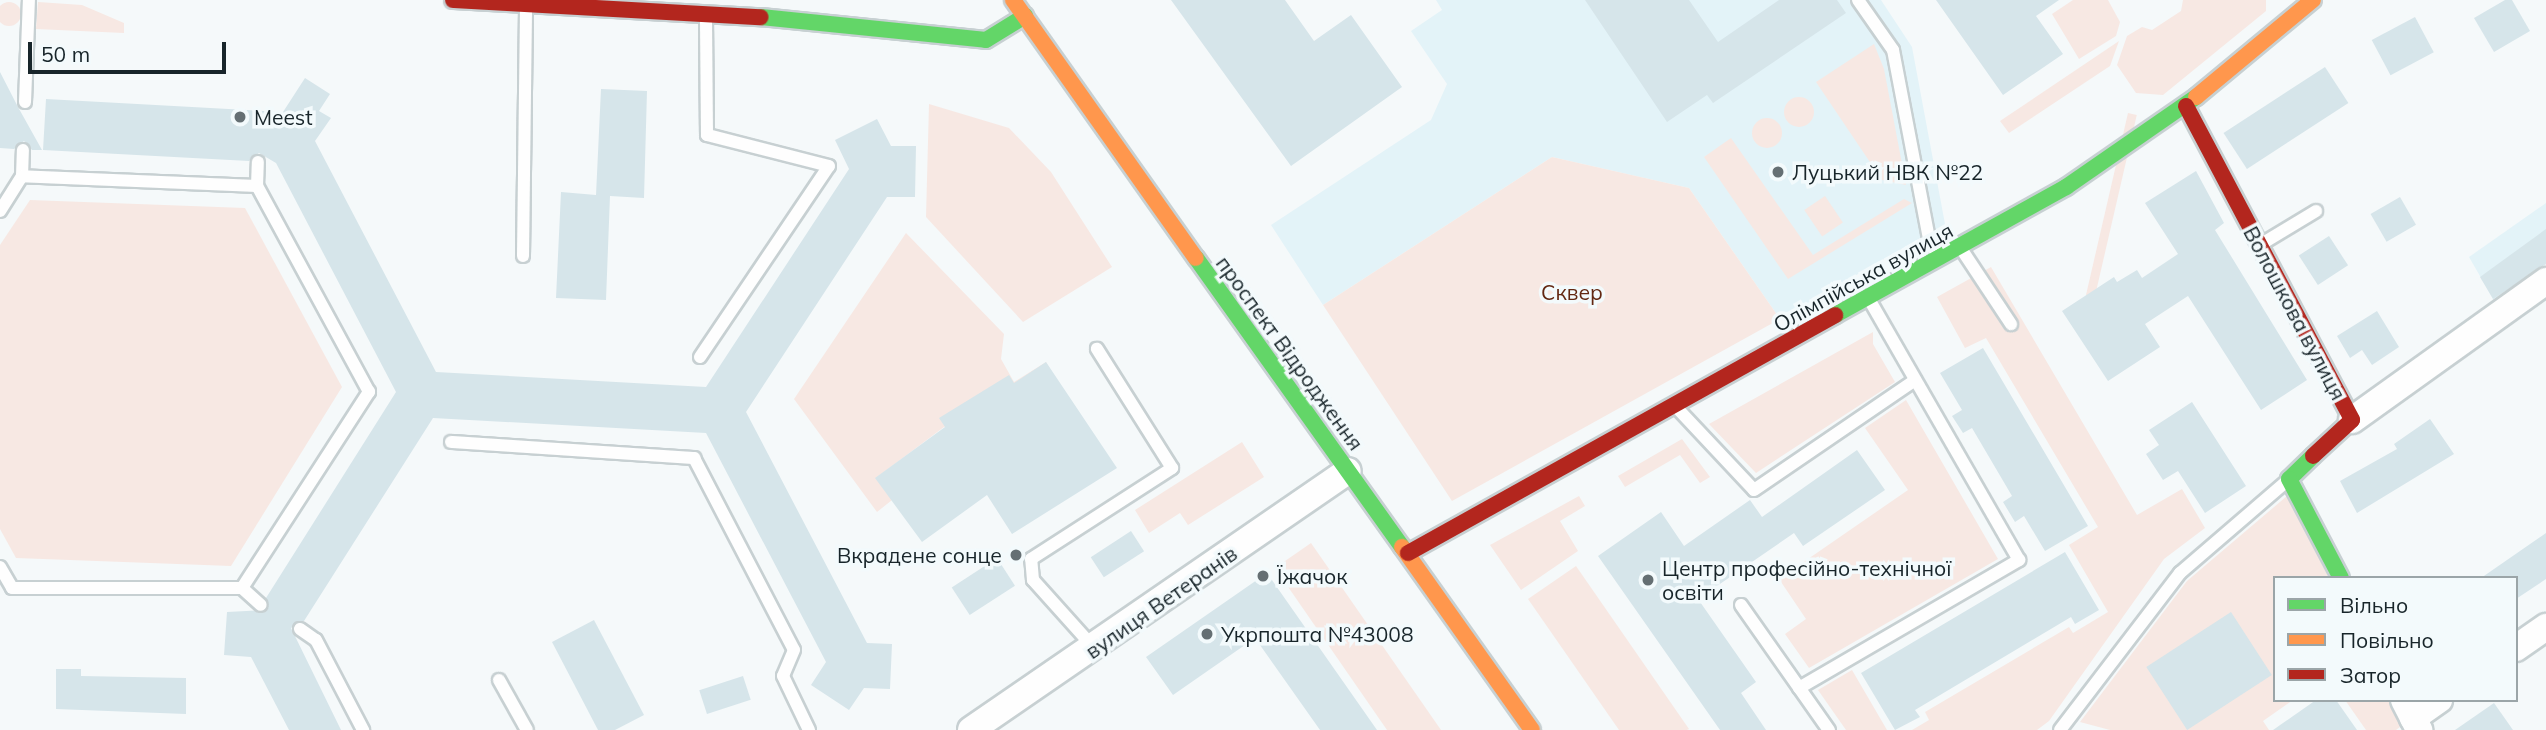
<!DOCTYPE html>
<html>
<head>
<meta charset="utf-8">
<style>
	body { margin:0 }
	#map { position:relative; width:2546px; height:730px; overflow:hidden; background:#f5f9fa; font-family:Mulish,sans-serif }
	div>[style] { position:absolute }
	.built>* { inset:0; background:#e3f3f8 }
	.green>* { inset:0; background:#f7e8e3; transform-origin:0 0 }
	.round { border-radius:50% }
	.building>* { inset:0; background:#d6e5ea; transform-origin:0 0 }
	.roads { filter:drop-shadow(2px 0 #c7d0d2) drop-shadow(-2px 0 #c7d0d2) drop-shadow(0 2px #c7d0d2) drop-shadow(0 -2px #c7d0d2) }
	.lane>* { height:12px; margin:-6px; padding:0 6px; transform-origin:6px; border-radius:6px; background:#fefefe }
	.street>* { height:26px; margin:-13px; padding:0 13px; transform-origin:13px; border-radius:13px; background:#fefefe }
	.fast>* { height:16px; margin:-8px; padding:0 8px; transform-origin:8px; border-radius:8px; background:#63d668 }
	.slow>* { height:16px; margin:-8px; padding:0 8px; transform-origin:8px; border-radius:8px; background:#ff974d }
	.jam>* { height:16px; margin:-8px; padding:0 8px; transform-origin:8px; border-radius:8px; background:#b3261e }
	.dots>* { width:19px; height:19px; translate:-50% -50%; box-sizing:border-box; border:4px solid #f3fafc; border-radius:50% }
	span { translate:-50% -50%; white-space:nowrap; text-align:center; line-height:1.15; -webkit-text-stroke:7px #f3fafc; paint-order:stroke }
	.poi-label { font-size:21px; color:#18252a }
	.left { translate:0 -50%; text-align:left }
	.right { translate:-100% -50%; text-align:right }
	.street-label { font-size:21px; color:#18252a }
	.park-label { font-size:21px; color:#632812 }
	.legend { position:absolute; left:2273px; top:576px; width:245px; height:126px; box-sizing:border-box; background:#f3fafc; border:2px solid #9ba5a8; margin:0; padding:9px 12px; list-style:none; font-size:21px; color:#18252a }
	.legend li { display:flex; align-items:center; gap:14px; height:35px }
	.legend b { width:35px; border:2px solid #9ba5a8 }
	.scale { position:absolute; left:28px; top:42px; width:198px; height:32px; box-sizing:border-box; border:4px solid #18252a; border-top:0; padding-left:9px; font-size:21px; line-height:24px; white-space:nowrap; color:#18252a; -webkit-text-stroke:5px #f3fafc; paint-order:stroke }
</style>
</head>
<body>
<div id="map">
	<div class="built">
		<div style="clip-path:polygon(1436px 0,1881px 0,1912px 47px,1945px 224px,1780px 319px,1689px 188px,1552px 157px,1323px 305px,1271px 225px,1431px 120px,1447px 84px,1411px 31px,1442px 10px)"></div>
		<div style="clip-path:polygon(2546px 203px,2546px 264px,2495px 302px,2469px 257px)"></div>
	</div>
	<div class="green">
		<div style="clip-path:polygon(2073px 0,2108px 0,2120px 22px,2116px 36px,2079px 59px,2052px 14px)"></div>
		<div style="clip-path:polygon(2183px 0,2266px 0,2266px 11px,2163px 95px,2136px 93px,2117px 65px,2127px 36px,2142px 27px,2152px 30px,2181px 11px)"></div>
		<div class="round" style="left:-3px;top:2px;width:24px;height:24px"></div>
		<div style="clip-path:polygon(38px 2px,82px 5px,124px 23px,124px 33px,36px 29px)"></div>
		<div style="clip-path:polygon(2119px 41px,2110px 66px,2009px 133px,2000px 121px)"></div>
		<div style="clip-path:polygon(1874px 44px,1884px 69px,1906px 185px,1882px 180px,1816px 82px)"></div>
		<div class="round" style="left:1784px;top:97px;width:30px;height:30px"></div>
		<div style="clip-path:polygon(929px 104px,1009px 128px,1051px 172px,1112px 267px,1023px 322px,926px 217px)"></div>
		<div style="left:2128px;top:113px;width:9px;height:187px;rotate:13deg"></div>
		<div class="round" style="left:1752px;top:118px;width:30px;height:30px"></div>
		<div style="clip-path:polygon(1731px 138px,1813px 255px,1904px 199px,1912px 203px,1788px 279px,1704px 157px)"></div>
		<div style="clip-path:polygon(1552px 157px,1689px 188px,1780px 319px,1452px 501px,1323px 305px)"></div>
		<div style="left:1825px;top:196px;width:32px;height:25px;rotate:56deg"></div>
		<div style="clip-path:polygon(30px 200px,245px 208px,342px 387px,231px 566px,16px 558px,0 529px,0 245px)"></div>
		<div style="clip-path:polygon(906px 233px,1004px 334px,1001px 359px,1014px 382px,1046px 362px,1061px 387px,944px 427px,876px 478px,892px 500px,877px 512px,794px 399px)"></div>
		<div style="clip-path:polygon(1991px 267px,2137px 515px,2182px 489px,2205px 528px,2164px 559px,2049px 721px,2037px 730px,1912px 730px,1929px 720px,1925px 712px,2069px 627px,2073px 633px,2108px 612px,2069px 545px,2098px 527px,1986px 338px,1965px 348px,1937px 297px)"></div>
		<div style="clip-path:polygon(1873px 332px,1873px 344px,1895px 382px,1756px 473px,1709px 424px)"></div>
		<div style="clip-path:polygon(1906px 400px,1998px 559px,1809px 668px,1785px 634px,1806px 619px,1779px 579px,1908px 490px,1865px 428px)"></div>
		<div style="clip-path:polygon(1682px 439px,1710px 477px,1700px 483px,1680px 455px,1625px 487px,1618px 476px)"></div>
		<div style="clip-path:polygon(1242px 442px,1264px 477px,1188px 525px,1180px 513px,1149px 533px,1135px 510px)"></div>
		<div style="clip-path:polygon(1579px 496px,1585px 506px,1560px 521px,1578px 551px,1521px 590px,1490px 545px)"></div>
		<div style="clip-path:polygon(2287px 496px,2329px 578px,2275px 578px,2275px 700px,2293px 700px,2263px 721px,2269px 730px,2110px 730px,2080px 722px,2187px 581px)"></div>
		<div style="clip-path:polygon(1311px 543px,1441px 730px,1387px 730px,1275px 568px)"></div>
		<div style="clip-path:polygon(1576px 566px,1689px 729px,1687px 730px,1619px 730px,1528px 599px)"></div>
		<div style="clip-path:polygon(1852px 670px,1887px 730px,1846px 730px,1818px 690px)"></div>
		<div style="clip-path:polygon(2345px 700px,2392px 700px,2404px 724px,2396px 730px,2366px 730px)"></div>
	</div>
	<div class="building">
		<div style="clip-path:polygon(1171px 0,1285px 0,1314px 41px,1351px 15px,1402px 87px,1291px 166px)"></div>
		<div style="clip-path:polygon(1585px 0,1689px 0,1718px 42px,1779px 0,1837px 0,1846px 13px,1713px 103px,1707px 95px,1667px 122px)"></div>
		<div style="clip-path:polygon(1936px 0,2059px 0,2036px 16px,2063px 54px,2003px 95px)"></div>
		<div style="clip-path:polygon(2505px 0,2512px 0,2530px 31px,2494px 52px,2474px 18px)"></div>
		<div style="left:2415px;top:17px;width:40px;height:49px;rotate:62deg"></div>
		<div style="left:2325px;top:67px;width:43px;height:121px;rotate:57deg"></div>
		<div style="clip-path:polygon(0 72px,18px 107px,42px 150px,32px 150px,24px 141px,14px 149px,0 148px)"></div>
		<div style="clip-path:polygon(305px 78px,330px 94px,319px 111px,331px 118px,315px 141px,436px 372px,706px 387px,849px 169px,835px 140px,877px 119px,891px 146px,916px 146px,915px 197px,887px 197px,746px 412px,867px 643px,892px 644px,890px 689px,864px 688px,849px 710px,811px 685px,826px 662px,706px 433px,433px 418px,304px 621px,291px 628px,341px 730px,289px 730px,251px 657px,224px 655px,227px 612px,268px 610px,266px 598px,396px 392px,276px 163px,259px 153px,249px 161px,43px 150px,46px 99px,283px 112px)"></div>
		<div style="clip-path:polygon(601px 89px,647px 91px,644px 198px,610px 196px,606px 300px,556px 298px,561px 192px,596px 195px)"></div>
		<div style="clip-path:polygon(2196px 171px,2224px 223px,2215px 230px,2307px 380px,2261px 410px,2188px 296px,2145px 324px,2160px 347px,2108px 381px,2062px 311px,2114px 277px,2117px 282px,2137px 270px,2142px 278px,2178px 254px,2145px 203px)"></div>
		<div style="left:2400px;top:197px;width:32px;height:34px;rotate:60deg"></div>
		<div style="clip-path:polygon(2546px 229px,2546px 264px,2493px 299px,2480px 277px)"></div>
		<div style="left:2329px;top:236px;width:35px;height:36px;rotate:57deg"></div>
		<div style="clip-path:polygon(2377px 311px,2399px 347px,2372px 365px,2362px 350px,2350px 358px,2337px 336px)"></div>
		<div style="clip-path:polygon(1983px 348px,2088px 526px,2045px 551px,2024px 516px,2015px 522px,2003px 502px,2012px 496px,1972px 428px,1963px 433px,1952px 416px,1962px 410px,1940px 373px)"></div>
		<div style="clip-path:polygon(1046px 362px,1117px 468px,1012px 534px,987px 495px,922px 542px,875px 478px,945px 427px,939px 418px,1009px 375px,1014px 383px)"></div>
		<div style="clip-path:polygon(2192px 402px,2246px 486px,2205px 513px,2178px 471px,2163px 480px,2146px 454px,2159px 445px,2149px 430px)"></div>
		<div style="clip-path:polygon(2430px 419px,2454px 454px,2357px 513px,2340px 481px,2397px 449px,2394px 444px)"></div>
		<div style="clip-path:polygon(1857px 450px,1885px 490px,1803px 546px,1794px 533px,1698px 599px,1756px 682px,1741px 693px,1766px 730px,1720px 730px,1598px 556px,1661px 512px,1684px 546px,1750px 500px,1762px 517px)"></div>
		<div style="left:1131px;top:531px;width:24px;height:48px;rotate:57deg"></div>
		<div style="clip-path:polygon(2546px 533px,2546px 579px,2516px 599px,2516px 578px,2481px 578px)"></div>
		<div style="clip-path:polygon(2065px 552px,2099px 610px,2075px 624px,2071px 617px,1915px 710px,1920px 717px,1895px 730px,1861px 673px)"></div>
		<div style="left:997px;top:558px;width:33px;height:54px;rotate:57deg"></div>
		<div style="clip-path:polygon(1267px 573px,1377px 730px,1320px 730px,1255px 638px,1173px 695px,1146px 657px)"></div>
		<div style="left:2231px;top:612px;width:75px;height:101px;rotate:57deg"></div>
		<div style="clip-path:polygon(594px 620px,644px 715px,615px 730px,598px 730px,552px 642px)"></div>
		<div style="clip-path:polygon(56px 669px,81px 669px,81px 676px,186px 678px,186px 714px,56px 709px)"></div>
		<div style="left:743px;top:676px;width:25px;height:46px;rotate:72deg"></div>
		<div style="clip-path:polygon(2316px 700px,2336px 700px,2357px 730px,2273px 730px)"></div>
		<div style="clip-path:polygon(2494px 703px,2513px 730px,2455px 730px)"></div>
	</div>
	<div class="roads">
		<div class="lane">
			<div style="left:1858px;top:0;width:61px;rotate:55deg"></div>
			<div style="left:1893px;top:50px;width:192px;rotate:79.2deg"></div>
			<div style="left:1929px;top:239px;width:18px;rotate:61deg"></div>
			<div style="left:25px;top:102px;width:102px;rotate:-87.8deg"></div>
			<div style="left:257px;top:186px;width:24px;rotate:-88deg"></div>
			<div style="left:0;top:211px;width:41px;rotate:-57.8deg"></div>
			<div style="left:22px;top:176px;width:26px;rotate:-88deg"></div>
			<div style="left:2263px;top:243px;width:62px;rotate:-31.1deg"></div>
			<div style="left:1962px;top:250px;width:89px;rotate:56.5deg"></div>
			<div style="left:523px;top:256px;width:248px;rotate:-89.3deg"></div>
			<div style="left:700px;top:357px;width:230px;rotate:-56deg"></div>
			<div style="left:829px;top:166px;width:126px;rotate:-165.7deg"></div>
			<div style="left:707px;top:135px;width:118px;rotate:-90.5deg"></div>
			<div style="left:1677px;top:408px;width:112px;rotate:46.8deg"></div>
			<div style="left:1754px;top:490px;width:195px;rotate:-34.3deg"></div>
			<div style="left:451px;top:442px;width:244px;rotate:3.8deg"></div>
			<div style="left:694px;top:458px;width:216px;rotate:62.5deg"></div>
			<div style="left:794px;top:650px;width:28px;rotate:113deg"></div>
			<div style="left:783px;top:676px;width:60px;rotate:64.3deg"></div>
			<div style="left:0;top:567px;width:24px;rotate:60deg"></div>
			<div style="left:12px;top:588px;width:230px"></div>
			<div style="left:242px;top:588px;width:234px;rotate:-57.1deg"></div>
			<div style="left:369px;top:392px;width:234px;rotate:-118.5deg"></div>
			<div style="left:257px;top:186px;width:235px;rotate:-177.6deg"></div>
			<div style="left:242px;top:588px;width:25px;rotate:42deg"></div>
			<div style="left:1741px;top:605px;width:153px;rotate:54.9deg"></div>
			<div style="left:300px;top:629px;width:19px;rotate:35deg"></div>
			<div style="left:316px;top:640px;width:102px;rotate:62.4deg"></div>
			<div style="left:1095px;top:649px;width:93px;rotate:-131.9deg"></div>
			<div style="left:1033px;top:580px;width:21px;rotate:-95deg"></div>
			<div style="left:1031px;top:559px;width:168px;rotate:-32.8deg"></div>
			<div style="left:1172px;top:468px;width:141px;rotate:-122.2deg"></div>
			<div style="left:499px;top:680px;width:57px;rotate:60.8deg"></div>
			<div style="left:1799px;top:688px;width:255px;rotate:-30.2deg"></div>
			<div style="left:2019px;top:560px;width:299px;rotate:-119.9deg"></div>
			<div style="left:2060px;top:730px;width:198px;rotate:-52.6deg"></div>
			<div style="left:2180px;top:573px;width:141px;rotate:-40.7deg"></div>
		</div>
		<div class="street">
			<div style="left:2352px;top:420px;width:239px;rotate:-35.6deg"></div>
			<div style="left:2516px;top:648px;width:37px;rotate:-35deg"></div>
			<div style="left:2404px;top:700px;width:34px;rotate:63deg"></div>
			<div style="left:2413px;top:718px;width:32px;rotate:-35deg"></div>
			<div style="left:971px;top:730px;width:457px;rotate:-34.5deg"></div>
		</div>
		<div class="fast">
			<div style="left:761px;top:17px;width:226px;rotate:5.8deg"></div>
			<div style="left:986px;top:40px;width:46px;rotate:-31.6deg"></div>
			<div style="left:1196px;top:258px;width:355px;rotate:54.5deg"></div>
			<div style="left:1835px;top:315px;width:264px;rotate:-29deg"></div>
			<div style="left:2066px;top:187px;width:158px;rotate:-34.7deg"></div>
			<div style="left:2313px;top:456px;width:33px;rotate:136deg"></div>
			<div style="left:2289px;top:479px;width:112px;rotate:62.3deg"></div>
		</div>
		<div class="slow">
			<div style="left:1013px;top:0;width:316px;rotate:54.7deg"></div>
			<div style="left:2196px;top:97px;width:152px;rotate:-39.7deg"></div>
			<div style="left:1402px;top:547px;width:224px;rotate:54.6deg"></div>
		</div>
		<div class="jam">
			<div style="left:453px;top:0;width:308px;rotate:3.2deg"></div>
			<div style="left:2186px;top:106px;width:355px;rotate:62.1deg"></div>
			<div style="left:2352px;top:420px;width:53px;rotate:137.3deg"></div>
			<div style="left:1408px;top:553px;width:489px;rotate:-29.1deg"></div>
		</div>
	</div>
	<div class="dots">
		<div style="left:240px;top:117px;background:#656f73"></div>
		<div style="left:1778px;top:172px;background:#656f73"></div>
		<div style="left:1016px;top:555px;background:#656f73"></div>
		<div style="left:1263px;top:576px;background:#656f73"></div>
		<div style="left:1648px;top:580px;background:#656f73"></div>
		<div style="left:1207px;top:634px;background:#656f73"></div>
	</div>
	<div class="poi-label">
		<span class="left" style="left:254px;top:117px">Meest</span>
		<span class="left" style="left:1792px;top:172px">Луцький НВК №22</span>
		<span class="right" style="left:1002px;top:555px">Вкрадене сонце</span>
		<span class="left" style="left:1662px;top:580px">Центр професійно-технічної<br>освіти</span>
		<span class="left" style="left:1277px;top:576px">Їжачок</span>
		<span class="left" style="left:1221px;top:634px">Укрпошта №43008</span>
	</div>
	<div class="street-label">
		<span style="left:1863px;top:277px;rotate:-29deg">Олімпійська вулиця</span>
		<span style="left:2295px;top:313px;rotate:62deg">Волошкова вулиця</span>
		<span style="left:1290px;top:353px;rotate:54deg">проспект Відродження</span>
		<span style="left:1161px;top:602px;rotate:-35deg">вулиця Ветеранів</span>
	</div>
	<div class="park-label">
		<span style="left:1572px;top:292px">Сквер</span>
	</div>
	<ul class="legend">
	<li><b style="height:9px;background:#63d668"></b>Вільно</li>
	<li><b style="height:9px;background:#ff974d"></b>Повільно</li>
	<li><b style="height:9px;background:#b3261e"></b>Затор</li>
	</ul>
	<div class="scale">50 m</div>
</div>
</body>
</html>
